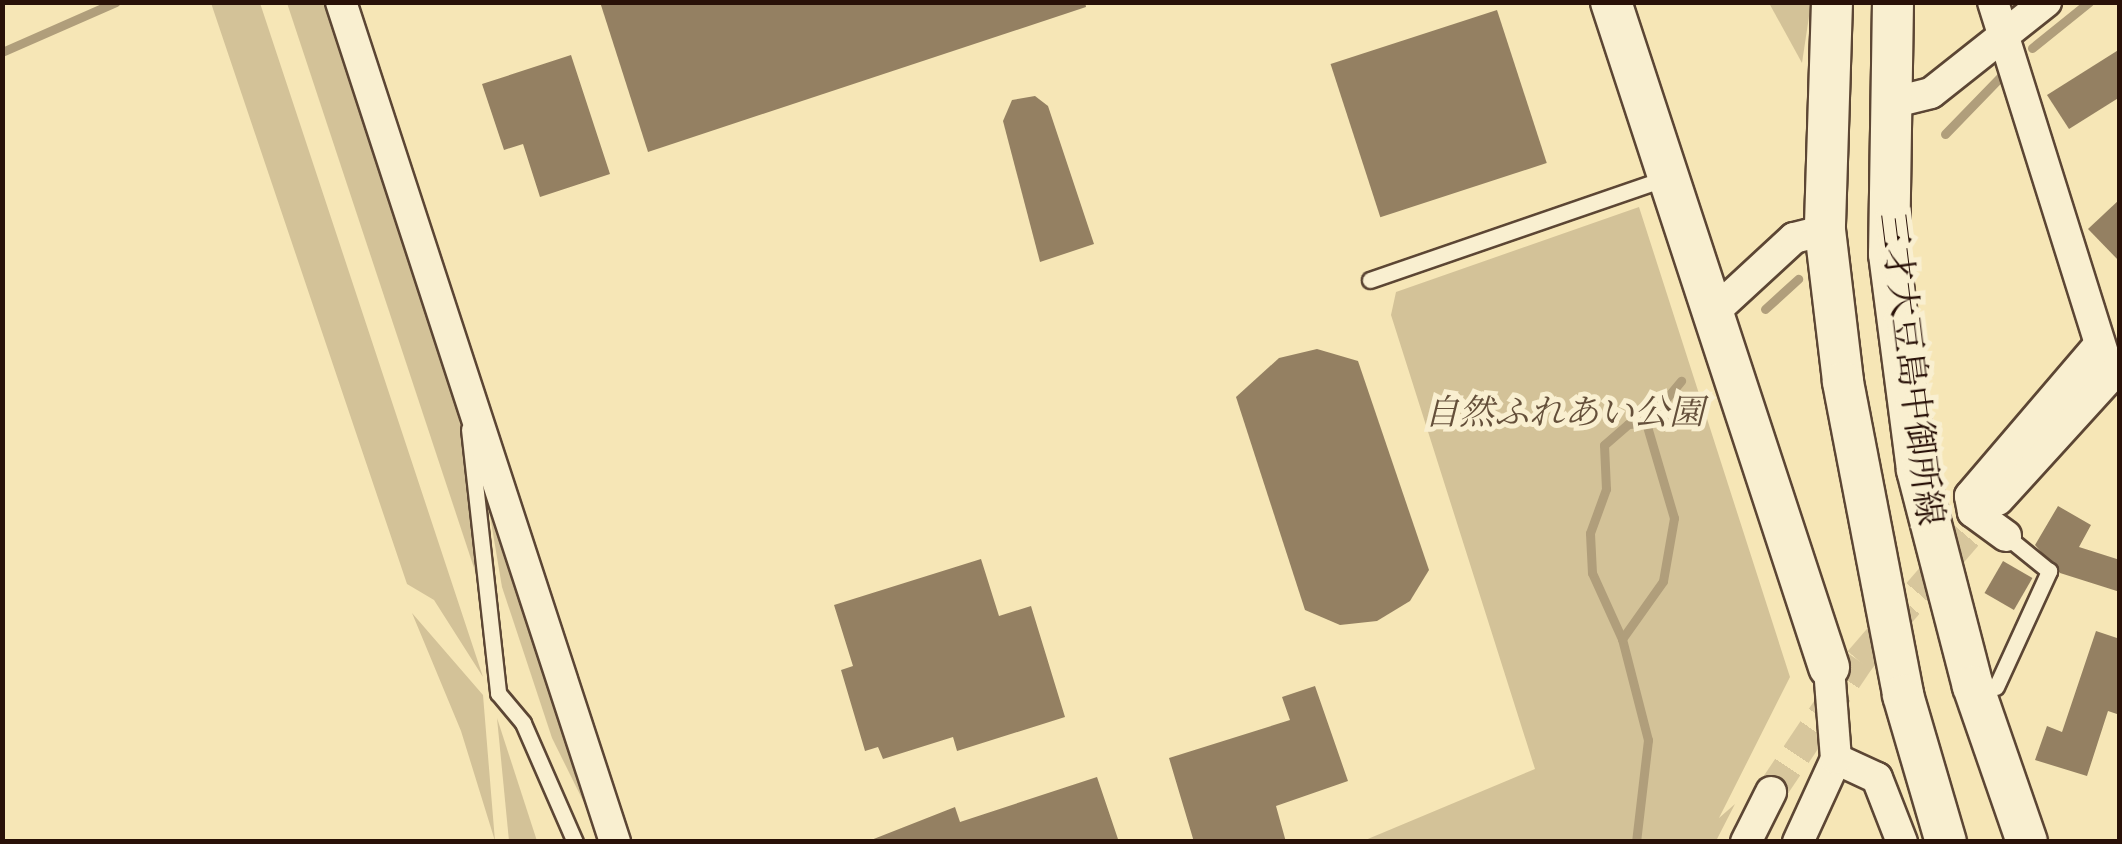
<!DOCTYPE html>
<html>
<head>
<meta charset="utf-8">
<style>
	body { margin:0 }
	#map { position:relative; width:2122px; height:844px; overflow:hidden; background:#f6e6b6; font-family:Cardo,"Noto Serif JP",serif }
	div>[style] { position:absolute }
	.green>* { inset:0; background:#d3c298 }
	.stream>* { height:9px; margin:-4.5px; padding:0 4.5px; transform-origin:4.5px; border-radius:4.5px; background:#b09e7b }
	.building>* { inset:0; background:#948062; transform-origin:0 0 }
	.street-tunnel>* { height:30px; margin-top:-15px; transform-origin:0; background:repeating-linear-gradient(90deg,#d7c69c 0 30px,transparent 0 45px) }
	.roads { filter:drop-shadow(2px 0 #5c4634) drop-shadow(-2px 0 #5c4634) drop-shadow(0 2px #5c4634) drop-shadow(0 -2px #5c4634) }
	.lane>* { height:15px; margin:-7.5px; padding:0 7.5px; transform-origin:7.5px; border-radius:7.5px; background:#f9efd0 }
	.street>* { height:30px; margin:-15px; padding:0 15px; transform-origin:15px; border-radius:15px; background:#f9efd0 }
	.secondary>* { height:40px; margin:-20px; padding:0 20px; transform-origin:20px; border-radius:20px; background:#f9efd0 }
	span { translate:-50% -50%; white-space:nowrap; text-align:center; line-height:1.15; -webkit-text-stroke:10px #f9efd0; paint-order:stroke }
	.street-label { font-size:35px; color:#291108 }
	.park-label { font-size:35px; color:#644f3a; font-style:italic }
	.frame { position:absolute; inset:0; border:5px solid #291108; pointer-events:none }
</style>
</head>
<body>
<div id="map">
	<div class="green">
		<div style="clip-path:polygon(211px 3px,260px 3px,483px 677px,434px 600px,407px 584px)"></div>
		<div style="clip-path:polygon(287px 3px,326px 3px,356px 79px,458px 408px,478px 580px)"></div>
		<div style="clip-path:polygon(1769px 3px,1811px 3px,1802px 63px)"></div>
		<div style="clip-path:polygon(1639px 207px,1790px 677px,1719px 818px,1735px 804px,1716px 841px,1363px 841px,1535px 769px,1391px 315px,1396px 292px)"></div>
		<div style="clip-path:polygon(485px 486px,603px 841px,552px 738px,502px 587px)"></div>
		<div style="clip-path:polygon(412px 613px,483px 695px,495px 841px,461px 731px)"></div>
		<div style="clip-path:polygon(497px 718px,537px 841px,509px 841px)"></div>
	</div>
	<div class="stream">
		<div style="left:2032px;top:48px;width:73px;rotate:-38.9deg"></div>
		<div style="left:2px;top:52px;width:124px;rotate:-23.7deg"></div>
		<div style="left:1945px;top:134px;width:89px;rotate:-45.9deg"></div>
		<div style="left:1765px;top:309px;width:45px;rotate:-42.3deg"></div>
		<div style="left:1622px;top:639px;width:72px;rotate:-114.4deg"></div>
		<div style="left:1592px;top:573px;width:40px;rotate:-92.9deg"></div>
		<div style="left:1590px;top:533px;width:47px;rotate:-70deg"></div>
		<div style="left:1606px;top:489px;width:44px;rotate:-92.6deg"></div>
		<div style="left:1604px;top:445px;width:32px;rotate:-41deg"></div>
		<div style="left:1628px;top:424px;width:18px;rotate:-3deg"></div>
		<div style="left:1636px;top:842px;width:103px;rotate:-83.3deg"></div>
		<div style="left:1648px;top:740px;width:104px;rotate:-104.4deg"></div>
		<div style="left:1622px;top:639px;width:71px;rotate:-54.7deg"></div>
		<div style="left:1663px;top:581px;width:64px;rotate:-80.1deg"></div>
		<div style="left:1674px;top:518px;width:99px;rotate:-106.4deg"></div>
		<div style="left:1646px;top:423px;width:55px;rotate:-50.2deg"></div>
	</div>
	<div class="building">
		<div style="clip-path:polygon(600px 2px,1085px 2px,1086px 7px,648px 152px)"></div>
		<div style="left:1497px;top:10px;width:161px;height:175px;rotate:72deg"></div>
		<div style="clip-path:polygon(2120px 49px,2120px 97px,2069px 129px,2047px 95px)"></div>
		<div style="clip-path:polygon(571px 55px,610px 174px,540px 197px,523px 144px,504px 150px,482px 84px)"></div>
		<div style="clip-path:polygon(1035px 96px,1048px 106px,1094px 244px,1040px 262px,1003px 121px,1012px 100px)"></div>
		<div style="clip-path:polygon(2120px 199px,2120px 262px,2088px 229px)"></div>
		<div style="clip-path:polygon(1317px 349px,1358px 361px,1429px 570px,1410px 601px,1377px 621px,1340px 625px,1305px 610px,1236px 397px,1279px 358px)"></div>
		<div style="clip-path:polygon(2058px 506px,2091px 525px,2079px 547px,2120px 560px,2120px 592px,2060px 573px,2035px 545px)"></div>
		<div style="clip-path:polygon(981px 559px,999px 616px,1031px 606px,1065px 717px,957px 751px,953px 737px,883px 759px,878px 747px,865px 751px,841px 670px,853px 666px,834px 605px)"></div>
		<div style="left:2003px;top:561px;width:34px;height:37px;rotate:30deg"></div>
		<div style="clip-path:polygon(2096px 631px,2120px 639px,2120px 715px,2108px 711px,2087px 776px,2035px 760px,2047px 726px,2062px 732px)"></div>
		<div style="clip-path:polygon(1315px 686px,1348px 781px,1276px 806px,1286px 842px,1194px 842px,1169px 758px,1290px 720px,1282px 697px)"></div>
		<div style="clip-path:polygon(1097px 777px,1119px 842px,866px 842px,955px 807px,960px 822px)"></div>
	</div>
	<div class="street-tunnel">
		<div style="left:1771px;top:792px;width:158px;rotate:-56.1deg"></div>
		<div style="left:1859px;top:661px;width:213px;rotate:-49.2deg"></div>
	</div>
	<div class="roads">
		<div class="lane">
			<div style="left:1370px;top:280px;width:313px;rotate:-19deg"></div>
			<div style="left:469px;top:429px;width:266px;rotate:83.7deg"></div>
			<div style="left:498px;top:693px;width:39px;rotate:50deg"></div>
			<div style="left:523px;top:723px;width:130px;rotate:66.4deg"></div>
			<div style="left:1996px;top:687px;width:128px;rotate:-65.4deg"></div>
			<div style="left:2049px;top:571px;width:55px;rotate:-140.9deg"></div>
		</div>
		<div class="street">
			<div style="left:341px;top:2px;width:884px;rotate:71.93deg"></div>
			<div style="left:1993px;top:2px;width:392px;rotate:72.6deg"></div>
			<div style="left:1887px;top:104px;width:45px;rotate:-14deg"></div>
			<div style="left:1931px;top:93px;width:147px;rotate:-38.4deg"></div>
			<div style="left:1716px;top:310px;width:106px;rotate:-42.7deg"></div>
			<div style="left:1794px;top:238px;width:32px;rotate:-14deg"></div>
			<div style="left:1998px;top:500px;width:181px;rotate:-47.7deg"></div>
			<div style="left:2006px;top:536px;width:41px;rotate:-144deg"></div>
			<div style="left:1973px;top:512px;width:16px;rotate:-101deg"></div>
			<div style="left:1970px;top:496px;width:197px;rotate:-49.5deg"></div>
			<div style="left:1836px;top:759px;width:45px;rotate:24.9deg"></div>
			<div style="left:1877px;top:778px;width:69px;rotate:68.7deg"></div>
			<div style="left:1746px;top:842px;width:56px;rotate:-63.4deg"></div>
			<div style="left:1798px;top:842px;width:91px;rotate:-65.4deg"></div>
			<div style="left:1836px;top:759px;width:92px;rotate:-94.4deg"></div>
		</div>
		<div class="secondary">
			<div style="left:1611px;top:2px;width:700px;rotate:71.85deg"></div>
			<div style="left:1832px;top:2px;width:228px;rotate:91.8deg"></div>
			<div style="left:1825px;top:230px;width:153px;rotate:83.2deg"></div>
			<div style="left:1843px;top:382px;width:319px;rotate:79.1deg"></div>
			<div style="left:1903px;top:695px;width:153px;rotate:73.7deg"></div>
			<div style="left:1893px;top:2px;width:252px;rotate:90.9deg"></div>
			<div style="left:1889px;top:254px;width:218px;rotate:82.6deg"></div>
			<div style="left:1917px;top:470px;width:223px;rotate:75.5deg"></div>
			<div style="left:1973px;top:686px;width:165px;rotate:70.9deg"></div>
		</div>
	</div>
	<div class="street-label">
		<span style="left:1911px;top:369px;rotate:83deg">三才大豆島中御所線</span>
	</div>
	<div class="park-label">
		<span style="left:1564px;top:413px">自然ふれあい公園</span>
	</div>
	<div class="frame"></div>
</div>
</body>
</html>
